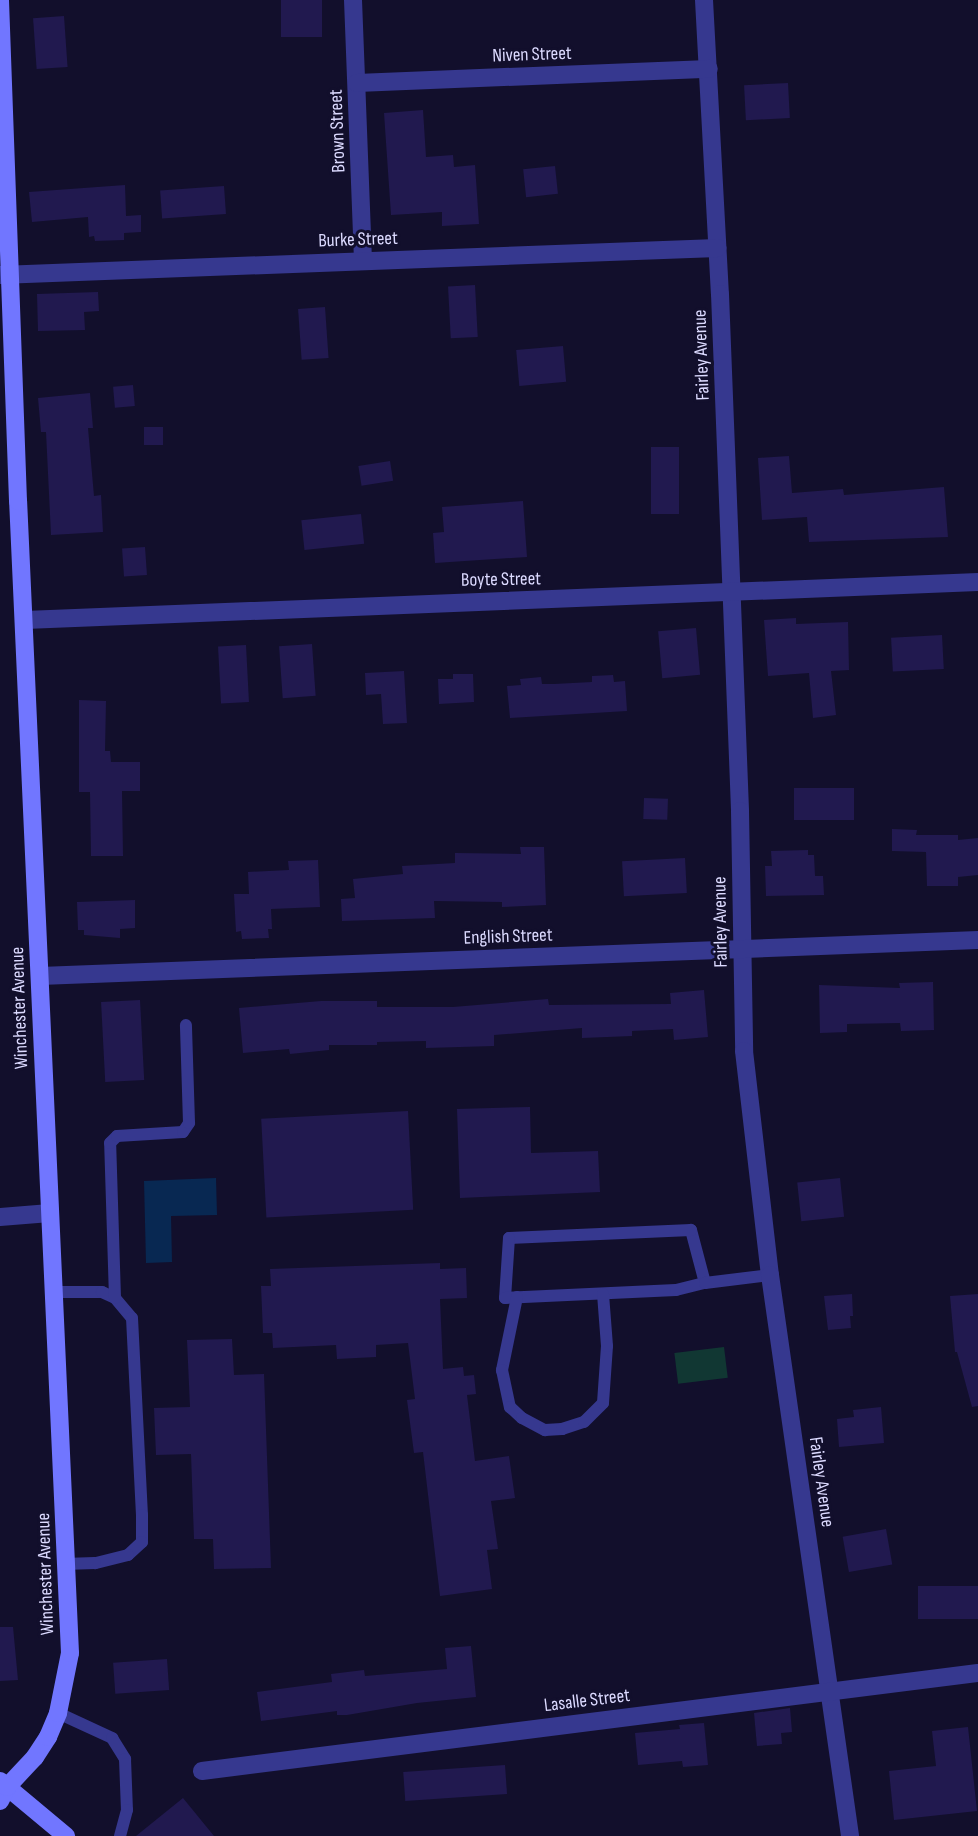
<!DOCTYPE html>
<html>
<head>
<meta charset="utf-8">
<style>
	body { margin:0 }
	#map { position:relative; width:978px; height:1836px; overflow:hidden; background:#120f2c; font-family:"Sofia Sans Condensed",sans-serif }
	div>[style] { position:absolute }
	.green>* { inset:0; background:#113733; transform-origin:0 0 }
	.water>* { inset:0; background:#082852 }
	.building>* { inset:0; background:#21194f; transform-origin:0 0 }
	.lane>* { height:12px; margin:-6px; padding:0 6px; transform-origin:6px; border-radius:6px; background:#36388f }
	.street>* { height:18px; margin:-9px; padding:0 9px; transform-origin:9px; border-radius:9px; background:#36388f }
	.secondary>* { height:18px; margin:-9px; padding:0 9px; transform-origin:9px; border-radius:9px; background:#7176ff }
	span { translate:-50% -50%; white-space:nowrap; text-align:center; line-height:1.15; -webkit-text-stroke:6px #120f2c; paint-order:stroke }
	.street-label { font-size:19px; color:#dcdaff }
</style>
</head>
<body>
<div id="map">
	<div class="green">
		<div style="left:724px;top:1347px;width:31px;height:50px;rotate:83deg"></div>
	</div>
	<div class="water">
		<div style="clip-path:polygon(216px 1178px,217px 1215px,171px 1216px,172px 1262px,146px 1263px,144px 1181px)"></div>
	</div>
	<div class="building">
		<div style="left:281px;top:0;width:41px;height:37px"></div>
		<div style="left:64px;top:16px;width:51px;height:31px;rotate:86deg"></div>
		<div style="left:788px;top:83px;width:35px;height:44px;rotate:87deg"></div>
		<div style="clip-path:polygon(423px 110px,426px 157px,453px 155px,454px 167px,475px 165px,479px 224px,442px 226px,442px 212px,391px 215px,384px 113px)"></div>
		<div style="left:555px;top:166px;width:28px;height:32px;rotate:84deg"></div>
		<div style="clip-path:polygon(125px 185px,126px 216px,141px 215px,141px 232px,124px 233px,124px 240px,95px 241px,94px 236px,89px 237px,88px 217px,32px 222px,29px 192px)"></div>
		<div style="left:224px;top:186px;width:28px;height:64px;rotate:86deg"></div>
		<div style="left:475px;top:285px;width:52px;height:27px;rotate:87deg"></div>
		<div style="clip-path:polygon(98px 292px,99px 311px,84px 312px,85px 330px,38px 331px,37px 294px)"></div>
		<div style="left:325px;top:307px;width:51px;height:27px;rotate:86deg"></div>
		<div style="left:563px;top:346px;width:36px;height:47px;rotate:85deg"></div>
		<div style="left:133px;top:385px;width:21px;height:20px;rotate:85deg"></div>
		<div style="clip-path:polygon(90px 393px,93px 428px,88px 428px,94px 496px,101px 495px,103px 532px,51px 535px,46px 432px,41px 432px,38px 398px)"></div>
		<div style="left:163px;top:427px;width:18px;height:19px;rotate:90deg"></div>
		<div style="left:651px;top:447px;width:28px;height:67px"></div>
		<div style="clip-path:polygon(789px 456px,792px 493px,843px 489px,844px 495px,944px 487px,948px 537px,809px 542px,807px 517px,762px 520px,758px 458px)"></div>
		<div style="left:390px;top:461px;width:20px;height:32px;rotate:81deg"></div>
		<div style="clip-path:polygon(523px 501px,527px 557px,435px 563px,433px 533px,444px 532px,442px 507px)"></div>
		<div style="left:361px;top:514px;width:30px;height:60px;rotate:84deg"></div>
		<div style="left:145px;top:547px;width:28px;height:23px;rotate:86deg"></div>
		<div style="clip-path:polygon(796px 618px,796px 624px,848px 622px,849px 670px,831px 671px,836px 715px,813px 718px,809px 673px,768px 676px,764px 620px)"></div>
		<div style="left:696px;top:628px;width:47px;height:38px;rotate:85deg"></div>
		<div style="left:942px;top:635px;width:34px;height:51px;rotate:87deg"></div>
		<div style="left:312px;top:644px;width:52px;height:33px;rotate:86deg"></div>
		<div style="left:246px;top:645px;width:57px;height:28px;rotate:87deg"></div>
		<div style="clip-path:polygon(404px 671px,407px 723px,383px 724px,381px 694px,366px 695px,365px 673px)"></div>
		<div style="clip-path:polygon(453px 674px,473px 674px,474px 702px,439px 704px,438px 679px,453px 679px)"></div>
		<div style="clip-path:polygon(613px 675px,614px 682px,625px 681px,627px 711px,510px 718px,507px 686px,521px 685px,520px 679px,541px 677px,542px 684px,554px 684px,592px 682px,592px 676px)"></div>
		<div style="clip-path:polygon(79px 700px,106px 701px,105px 751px,110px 751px,111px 762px,140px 762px,140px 791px,122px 791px,123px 856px,91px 856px,90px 792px,79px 792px)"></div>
		<div style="left:854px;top:788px;width:32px;height:60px;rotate:90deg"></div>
		<div style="left:644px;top:798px;width:24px;height:21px;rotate:2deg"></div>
		<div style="clip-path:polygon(892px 829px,917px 830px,916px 835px,958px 835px,958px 840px,978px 838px,978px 875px,958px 877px,958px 886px,927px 886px,926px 852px,892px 851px)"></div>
		<div style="clip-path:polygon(520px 847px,544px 847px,546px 905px,502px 907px,502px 902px,434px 901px,435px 918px,342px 921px,341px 899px,355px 898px,353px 879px,403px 874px,402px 866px,455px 863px,455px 853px,521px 854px)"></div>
		<div style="clip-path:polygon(808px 850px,808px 855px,814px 855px,815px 876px,823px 876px,824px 895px,766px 896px,765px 866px,772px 866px,771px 851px)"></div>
		<div style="left:685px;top:858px;width:35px;height:63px;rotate:87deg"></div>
		<div style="clip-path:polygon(318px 860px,320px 907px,271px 909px,272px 929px,268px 929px,269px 938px,242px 939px,241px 931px,236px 932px,234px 894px,249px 894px,248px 872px,289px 870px,288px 861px)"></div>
		<div style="clip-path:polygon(135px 900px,135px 928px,120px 929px,120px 938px,84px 935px,84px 930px,78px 930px,77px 902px)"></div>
		<div style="clip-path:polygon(933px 982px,934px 1030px,901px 1031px,900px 1023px,847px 1024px,847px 1032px,820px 1033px,819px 985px,900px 988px,899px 983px)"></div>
		<div style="clip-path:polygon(704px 990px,708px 1037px,674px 1040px,673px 1029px,632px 1031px,632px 1036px,582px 1038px,582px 1028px,494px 1035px,494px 1046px,426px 1048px,426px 1041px,377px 1042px,377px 1045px,329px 1045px,329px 1050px,290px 1054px,289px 1049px,243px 1053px,239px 1008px,321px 1001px,377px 1001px,377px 1007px,453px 1007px,548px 999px,549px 1005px,671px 1004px,670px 993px)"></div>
		<div style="left:140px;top:1000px;width:80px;height:39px;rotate:87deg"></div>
		<div style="clip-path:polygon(530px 1107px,531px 1153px,598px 1151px,600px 1192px,460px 1198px,457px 1109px)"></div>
		<div style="left:408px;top:1111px;width:99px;height:147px;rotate:87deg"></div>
		<div style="left:840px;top:1178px;width:39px;height:43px;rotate:84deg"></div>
		<div style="clip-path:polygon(440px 1263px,440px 1269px,466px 1268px,467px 1298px,440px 1299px,443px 1369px,463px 1367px,464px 1376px,474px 1375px,476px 1394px,467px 1395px,475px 1461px,509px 1456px,515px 1498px,491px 1501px,498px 1549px,487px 1550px,492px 1589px,440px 1596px,423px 1452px,414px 1453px,407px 1400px,415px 1399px,408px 1343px,376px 1345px,376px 1357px,337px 1359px,336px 1345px,273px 1348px,272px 1333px,263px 1333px,261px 1286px,271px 1286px,270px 1269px)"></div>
		<div style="clip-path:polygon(852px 1294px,853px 1316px,850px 1316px,851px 1328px,828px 1330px,824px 1296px)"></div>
		<div style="clip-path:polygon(978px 1294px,978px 1406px,972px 1407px,957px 1352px,955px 1352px,950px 1296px)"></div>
		<div style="clip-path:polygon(232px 1339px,234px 1375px,264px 1374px,271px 1568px,214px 1569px,213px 1539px,194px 1539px,191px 1454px,156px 1455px,154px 1408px,190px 1407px,187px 1340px)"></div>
		<div style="clip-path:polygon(881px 1407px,884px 1443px,839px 1447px,837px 1419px,854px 1417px,853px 1410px)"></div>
		<div style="left:886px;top:1529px;width:36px;height:44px;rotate:80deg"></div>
		<div style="left:978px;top:1586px;width:33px;height:60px;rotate:90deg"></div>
		<div style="clip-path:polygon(0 1627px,13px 1627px,18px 1680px,0 1681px)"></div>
		<div style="clip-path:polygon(471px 1646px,476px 1697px,417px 1703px,347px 1715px,337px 1715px,337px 1711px,261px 1721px,257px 1692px,332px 1682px,331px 1674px,364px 1670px,365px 1676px,447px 1669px,445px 1648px)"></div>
		<div style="left:167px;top:1659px;width:31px;height:54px;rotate:86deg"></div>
		<div style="clip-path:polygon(790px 1708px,792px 1732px,781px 1733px,782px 1744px,757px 1746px,754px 1713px)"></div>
		<div style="clip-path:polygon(704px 1723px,708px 1765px,683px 1767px,682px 1761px,638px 1765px,635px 1733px,680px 1729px,679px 1725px)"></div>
		<div style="clip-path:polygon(968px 1727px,977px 1811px,894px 1820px,889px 1771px,936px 1766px,932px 1731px)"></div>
		<div style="left:505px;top:1765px;width:29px;height:102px;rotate:86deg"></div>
		<div style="clip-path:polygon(183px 1798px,214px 1836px,136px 1836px)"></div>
	</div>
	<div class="lane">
		<div style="left:705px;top:1283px;width:55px;rotate:-104.8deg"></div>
		<div style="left:691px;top:1230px;width:182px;rotate:177.5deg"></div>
		<div style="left:509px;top:1238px;width:60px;rotate:93.8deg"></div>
		<div style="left:505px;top:1298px;width:171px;rotate:-2.7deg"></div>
		<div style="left:676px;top:1290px;width:30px;rotate:-14deg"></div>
		<div style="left:705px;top:1283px;width:65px;rotate:-7deg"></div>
		<div style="left:54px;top:1292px;width:48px"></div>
		<div style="left:102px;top:1292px;width:14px;rotate:25deg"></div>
		<div style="left:115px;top:1298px;width:26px;rotate:50deg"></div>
		<div style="left:132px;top:1318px;width:197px;rotate:87.1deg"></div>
		<div style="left:142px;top:1515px;width:27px;rotate:90deg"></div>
		<div style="left:142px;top:1542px;width:19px;rotate:137deg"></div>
		<div style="left:128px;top:1555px;width:34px;rotate:166deg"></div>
		<div style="left:95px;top:1563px;width:31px;rotate:178deg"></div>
		<div style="left:517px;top:1297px;width:75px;rotate:101.6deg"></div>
		<div style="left:502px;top:1370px;width:38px;rotate:78deg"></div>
		<div style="left:510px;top:1407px;width:16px;rotate:43deg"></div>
		<div style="left:522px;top:1418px;width:26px;rotate:28deg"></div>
		<div style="left:545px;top:1430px;width:17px;rotate:-3deg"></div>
		<div style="left:562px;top:1429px;width:23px;rotate:-18deg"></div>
		<div style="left:584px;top:1422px;width:27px;rotate:-45deg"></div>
		<div style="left:603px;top:1403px;width:57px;rotate:-86deg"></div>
		<div style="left:607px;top:1346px;width:52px;rotate:-94.4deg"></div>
		<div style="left:115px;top:1298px;width:155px;rotate:-91.8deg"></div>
		<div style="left:110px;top:1143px;width:10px;rotate:-45deg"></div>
		<div style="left:117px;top:1136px;width:66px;rotate:-3.5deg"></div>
		<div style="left:183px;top:1132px;width:11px;rotate:-56deg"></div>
		<div style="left:189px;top:1123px;width:98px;rotate:-91.8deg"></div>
		<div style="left:58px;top:1713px;width:60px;rotate:24.8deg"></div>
		<div style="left:112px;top:1738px;width:25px;rotate:58deg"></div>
		<div style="left:125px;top:1759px;width:51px;rotate:87.8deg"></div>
		<div style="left:127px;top:1810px;width:27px;rotate:105deg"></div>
	</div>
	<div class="street">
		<div style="left:353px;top:0;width:261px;rotate:87.8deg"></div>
		<div style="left:704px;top:0;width:294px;rotate:86.9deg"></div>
		<div style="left:720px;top:294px;width:517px;rotate:87.78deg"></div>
		<div style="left:740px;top:811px;width:240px;rotate:89deg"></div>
		<div style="left:744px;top:1051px;width:226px;rotate:83.4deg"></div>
		<div style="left:770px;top:1275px;width:567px;rotate:81.88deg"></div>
		<div style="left:357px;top:83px;width:352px;rotate:-2.3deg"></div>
		<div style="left:0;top:275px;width:718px;rotate:-2.16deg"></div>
		<div style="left:25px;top:620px;width:954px;rotate:-2.28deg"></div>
		<div style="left:40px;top:976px;width:939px;rotate:-2.2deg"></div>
		<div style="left:0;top:1217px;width:50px;rotate:-4.6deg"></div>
		<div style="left:202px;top:1771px;width:782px;rotate:-7.2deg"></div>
	</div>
	<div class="secondary">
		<div style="left:0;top:1781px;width:86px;rotate:39.8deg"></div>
		<div style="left:0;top:1801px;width:16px;rotate:-63deg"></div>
		<div style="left:7px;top:1787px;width:41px;rotate:-47deg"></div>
		<div style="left:35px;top:1757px;width:24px;rotate:-57deg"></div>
		<div style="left:48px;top:1737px;width:26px;rotate:-67deg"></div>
		<div style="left:58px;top:1713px;width:61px;rotate:-78.7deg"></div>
		<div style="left:70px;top:1653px;width:1153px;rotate:-92.58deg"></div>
		<div style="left:18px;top:501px;width:501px;rotate:-92.06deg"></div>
	</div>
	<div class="street-label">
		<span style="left:532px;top:55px;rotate:-2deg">Niven Street</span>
		<span style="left:338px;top:131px;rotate:-92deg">Brown Street</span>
		<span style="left:358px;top:240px;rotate:-2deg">Burke Street</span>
		<span style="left:702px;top:355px;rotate:-92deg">Fairley Avenue</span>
		<span style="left:501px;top:580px;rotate:-1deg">Boyte Street</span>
		<span style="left:721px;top:922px;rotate:-91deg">Fairley Avenue</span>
		<span style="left:508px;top:937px;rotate:-2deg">English Street</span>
		<span style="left:20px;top:1008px;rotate:-92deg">Winchester Avenue</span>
		<span style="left:821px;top:1482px;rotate:82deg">Fairley Avenue</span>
		<span style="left:46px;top:1574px;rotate:-92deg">Winchester Avenue</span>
		<span style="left:587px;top:1701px;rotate:-7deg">Lasalle Street</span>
	</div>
</div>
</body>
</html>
